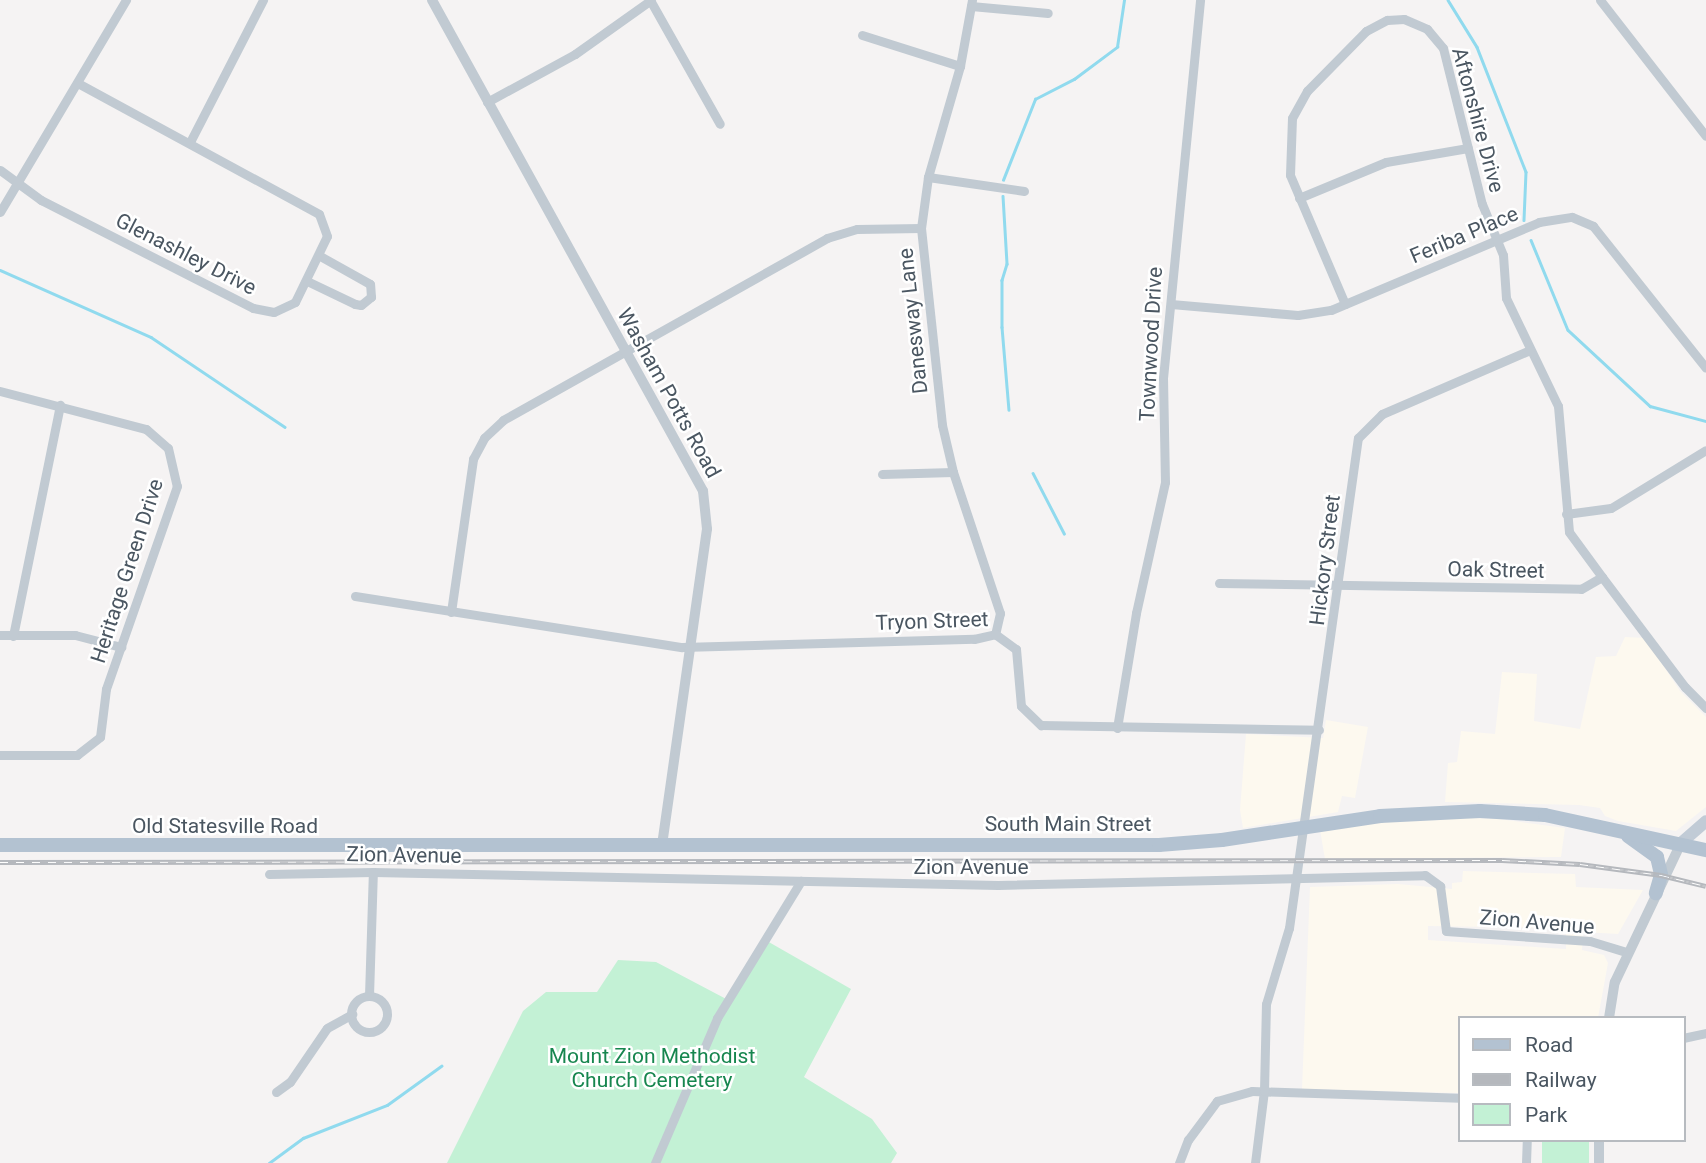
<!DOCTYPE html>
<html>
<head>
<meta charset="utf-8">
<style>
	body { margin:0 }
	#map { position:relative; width:1706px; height:1163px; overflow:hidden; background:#f5f3f3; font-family:Roboto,sans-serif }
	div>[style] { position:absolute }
	.commercial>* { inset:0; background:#fdf9ef }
	.green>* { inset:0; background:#c3f1d5; transform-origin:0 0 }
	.stream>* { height:2.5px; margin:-1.25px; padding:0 1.25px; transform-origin:1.25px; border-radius:1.25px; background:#90daee }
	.minor>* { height:9px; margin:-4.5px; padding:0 4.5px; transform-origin:4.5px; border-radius:4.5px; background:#c1cad2 }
	.minor>.ring { margin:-4.5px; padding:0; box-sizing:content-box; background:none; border:9px solid #c1cad2; border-radius:50% }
	.tertiary>* { height:10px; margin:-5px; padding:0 5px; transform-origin:5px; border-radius:5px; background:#c1cad2 }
	.secondary>* { height:12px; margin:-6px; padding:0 6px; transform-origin:6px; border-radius:6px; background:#c1cbd6 }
	.primary>* { height:14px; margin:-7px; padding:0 7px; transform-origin:7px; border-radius:7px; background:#b3c2d1 }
	.rail>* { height:5px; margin-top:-2.5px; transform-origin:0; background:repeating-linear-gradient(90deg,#fff 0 8px,#b5b8bd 0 16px); box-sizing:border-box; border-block:2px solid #b5b8bd }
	span { translate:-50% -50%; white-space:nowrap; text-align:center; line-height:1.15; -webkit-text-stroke:5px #fff; paint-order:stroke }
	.street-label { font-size:21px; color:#4a5661 }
	.park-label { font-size:21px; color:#17864f }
	.legend { position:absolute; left:1458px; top:1016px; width:228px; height:126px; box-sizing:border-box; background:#fff; border:2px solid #b7bbc0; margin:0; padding:9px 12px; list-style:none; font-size:21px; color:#4a5661 }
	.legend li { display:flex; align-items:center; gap:14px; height:35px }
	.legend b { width:35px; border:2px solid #b7bbc0 }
</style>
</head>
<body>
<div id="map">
	<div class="commercial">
		<div style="clip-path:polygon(1625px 637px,1645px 638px,1680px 691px,1706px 717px,1706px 807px,1676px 831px,1618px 821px,1605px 816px,1600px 808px,1579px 805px,1445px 802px,1448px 763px,1457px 762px,1461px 731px,1495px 734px,1502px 672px,1537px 674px,1534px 721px,1580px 729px,1596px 657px,1616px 656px)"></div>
		<div style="clip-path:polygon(1326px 720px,1368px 727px,1355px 798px,1342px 796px,1338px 812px,1243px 828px,1240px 810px,1246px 734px,1323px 738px)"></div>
		<div style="clip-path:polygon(1423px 817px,1499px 819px,1565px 828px,1561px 857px,1325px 859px,1320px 830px)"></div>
		<div style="clip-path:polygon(evenodd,1463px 871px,1575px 874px,1576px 887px,1643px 890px,1618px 934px,1583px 932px,1582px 950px,1604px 955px,1608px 963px,1598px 1018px,1459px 1018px,1459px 1093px,1302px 1089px,1310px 887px,1398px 884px,1452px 889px,1452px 883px,1462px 882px,1463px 871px,1428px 926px,1566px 928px,1566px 949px,1428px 940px,1428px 926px)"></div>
	</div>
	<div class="green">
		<div style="clip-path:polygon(767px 941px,851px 989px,804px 1077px,872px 1119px,897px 1153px,891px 1163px,447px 1163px,523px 1011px,546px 992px,597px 992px,618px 960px,656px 962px,730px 1001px)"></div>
		<div style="left:1542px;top:1140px;width:47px;height:23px"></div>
	</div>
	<div class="stream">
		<div style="left:1448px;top:0;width:55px;rotate:58.3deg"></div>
		<div style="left:1477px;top:47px;width:134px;rotate:68.6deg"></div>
		<div style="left:1526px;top:172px;width:48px;rotate:92.4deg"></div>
		<div style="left:1003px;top:180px;width:87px;rotate:-68.4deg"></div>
		<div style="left:1035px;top:99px;width:44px;rotate:-27.1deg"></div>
		<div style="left:1074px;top:79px;width:54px;rotate:-36.7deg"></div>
		<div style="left:1117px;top:47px;width:48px;rotate:-81.5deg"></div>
		<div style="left:1003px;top:196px;width:68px;rotate:86.6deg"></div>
		<div style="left:1007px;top:264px;width:17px;rotate:107deg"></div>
		<div style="left:1002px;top:280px;width:47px;rotate:90deg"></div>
		<div style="left:1002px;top:327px;width:83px;rotate:85.2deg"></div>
		<div style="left:1531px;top:240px;width:97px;rotate:67.7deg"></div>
		<div style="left:1568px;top:330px;width:112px;rotate:42.8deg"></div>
		<div style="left:1650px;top:406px;width:58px;rotate:15deg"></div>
		<div style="left:0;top:270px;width:165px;rotate:23.9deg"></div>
		<div style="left:151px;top:337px;width:161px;rotate:33.9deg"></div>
		<div style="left:1033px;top:473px;width:68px;rotate:62.7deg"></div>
		<div style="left:269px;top:1163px;width:42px;rotate:-36.3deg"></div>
		<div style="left:303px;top:1138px;width:90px;rotate:-21.4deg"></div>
		<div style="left:387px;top:1105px;width:67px;rotate:-35.8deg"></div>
	</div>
	<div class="minor">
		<div style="left:650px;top:0;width:142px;rotate:60.6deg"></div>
		<div style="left:972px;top:0;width:67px;rotate:100.3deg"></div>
		<div style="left:960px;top:66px;width:116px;rotate:106.1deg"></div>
		<div style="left:928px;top:177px;width:51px;rotate:97.8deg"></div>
		<div style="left:921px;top:228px;width:198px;rotate:83.9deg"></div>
		<div style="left:942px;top:425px;width:48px;rotate:76.8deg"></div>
		<div style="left:953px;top:472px;width:149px;rotate:71.6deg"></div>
		<div style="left:1000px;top:613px;width:22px;rotate:103deg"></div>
		<div style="left:1600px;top:0;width:172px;rotate:52.1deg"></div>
		<div style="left:971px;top:6px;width:77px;rotate:5.2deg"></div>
		<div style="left:862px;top:35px;width:103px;rotate:17.6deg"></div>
		<div style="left:487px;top:102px;width:100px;rotate:-28.6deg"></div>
		<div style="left:575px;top:54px;width:93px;rotate:-35.4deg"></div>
		<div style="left:190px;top:142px;width:160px;rotate:-62.8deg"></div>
		<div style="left:0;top:170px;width:51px;rotate:36.2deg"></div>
		<div style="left:41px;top:200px;width:238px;rotate:27deg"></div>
		<div style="left:253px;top:308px;width:21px;rotate:11deg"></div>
		<div style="left:274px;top:312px;width:23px;rotate:-25deg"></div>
		<div style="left:295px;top:302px;width:73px;rotate:-64.1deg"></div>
		<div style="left:327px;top:236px;width:23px;rotate:-110deg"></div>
		<div style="left:319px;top:214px;width:272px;rotate:-151.5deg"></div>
		<div style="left:928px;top:177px;width:97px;rotate:8.3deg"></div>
		<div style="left:1299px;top:198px;width:94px;rotate:-22.5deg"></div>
		<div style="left:1386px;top:162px;width:83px;rotate:-9.7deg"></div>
		<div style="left:0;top:212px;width:247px;rotate:-59.3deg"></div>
		<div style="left:307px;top:281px;width:53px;rotate:25.6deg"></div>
		<div style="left:355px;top:304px;width:6px;rotate:9deg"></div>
		<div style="left:361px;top:305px;width:13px;rotate:-39deg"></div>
		<div style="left:371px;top:297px;width:13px;rotate:-94deg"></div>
		<div style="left:370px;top:284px;width:57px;rotate:-150.8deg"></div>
		<div style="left:1171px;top:304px;width:127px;rotate:5deg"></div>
		<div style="left:1298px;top:315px;width:33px;rotate:-9deg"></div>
		<div style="left:1331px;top:310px;width:226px;rotate:-22.9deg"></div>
		<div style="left:1539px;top:222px;width:33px;rotate:-9deg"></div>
		<div style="left:1572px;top:217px;width:23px;rotate:23deg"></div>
		<div style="left:1593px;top:226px;width:181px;rotate:51.5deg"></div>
		<div style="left:1345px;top:304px;width:140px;rotate:-113.1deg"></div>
		<div style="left:1290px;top:175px;width:57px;rotate:-88deg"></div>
		<div style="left:1292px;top:118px;width:31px;rotate:-61deg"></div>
		<div style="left:1307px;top:91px;width:84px;rotate:-45.5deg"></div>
		<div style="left:1366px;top:31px;width:24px;rotate:-28deg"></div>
		<div style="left:1387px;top:20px;width:17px;rotate:-3deg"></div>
		<div style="left:1404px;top:19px;width:25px;rotate:23deg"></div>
		<div style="left:1427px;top:29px;width:25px;rotate:50deg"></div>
		<div style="left:1443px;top:48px;width:161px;rotate:76deg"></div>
		<div style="left:1482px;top:204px;width:55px;rotate:67.6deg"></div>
		<div style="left:1503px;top:255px;width:43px;rotate:86deg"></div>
		<div style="left:1506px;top:298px;width:120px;rotate:64.3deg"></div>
		<div style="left:1558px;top:406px;width:126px;rotate:85deg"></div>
		<div style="left:1569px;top:532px;width:56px;rotate:53.7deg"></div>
		<div style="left:0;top:391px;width:151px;rotate:14.6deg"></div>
		<div style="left:146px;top:429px;width:29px;rotate:41deg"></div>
		<div style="left:168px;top:448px;width:39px;rotate:77deg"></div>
		<div style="left:177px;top:486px;width:215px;rotate:109.3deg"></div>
		<div style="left:106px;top:689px;width:48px;rotate:97.1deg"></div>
		<div style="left:100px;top:737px;width:29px;rotate:142deg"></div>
		<div style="left:77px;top:755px;width:77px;rotate:180deg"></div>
		<div style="left:882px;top:474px;width:71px;rotate:-1.6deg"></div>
		<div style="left:1566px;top:514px;width:45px;rotate:-7.6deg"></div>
		<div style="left:1611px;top:508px;width:111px;rotate:-31.4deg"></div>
		<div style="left:1219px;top:583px;width:362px;rotate:0.9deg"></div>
		<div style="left:1581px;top:589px;width:24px;rotate:-30deg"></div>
		<div style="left:1602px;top:577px;width:138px;rotate:53deg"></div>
		<div style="left:1685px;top:687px;width:30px;rotate:45deg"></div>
		<div style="left:355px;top:596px;width:331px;rotate:8.9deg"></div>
		<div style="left:682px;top:647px;width:292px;rotate:-1.6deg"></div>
		<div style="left:974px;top:639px;width:22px;rotate:-13deg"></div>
		<div style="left:995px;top:634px;width:26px;rotate:36deg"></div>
		<div style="left:1016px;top:649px;width:57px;rotate:85deg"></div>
		<div style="left:1021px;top:706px;width:28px;rotate:44deg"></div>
		<div style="left:1041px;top:725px;width:278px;rotate:1deg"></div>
		<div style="left:451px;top:612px;width:155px;rotate:-81.8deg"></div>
		<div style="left:473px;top:459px;width:24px;rotate:-62deg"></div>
		<div style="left:484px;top:438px;width:26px;rotate:-43deg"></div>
		<div style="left:503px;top:420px;width:372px;rotate:-29.3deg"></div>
		<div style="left:827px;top:238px;width:31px;rotate:-17deg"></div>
		<div style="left:857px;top:229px;width:64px;rotate:-0.9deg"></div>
		<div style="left:0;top:635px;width:75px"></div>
		<div style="left:75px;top:635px;width:48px;rotate:14.6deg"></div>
		<div style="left:13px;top:636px;width:236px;rotate:-78.5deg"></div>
		<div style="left:1117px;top:728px;width:117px;rotate:-80.6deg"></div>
		<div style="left:1136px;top:613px;width:134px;rotate:-77.5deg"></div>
		<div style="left:1165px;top:482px;width:104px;rotate:-91.1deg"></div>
		<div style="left:1163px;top:378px;width:380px;rotate:-84.4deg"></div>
		<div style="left:269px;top:874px;width:104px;rotate:-1.1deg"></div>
		<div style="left:373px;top:872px;width:625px;rotate:1.19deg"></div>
		<div style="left:998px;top:885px;width:427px;rotate:-1.3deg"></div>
		<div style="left:1425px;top:875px;width:19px;rotate:36deg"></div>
		<div style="left:1440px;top:886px;width:45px;rotate:82.4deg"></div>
		<div style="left:1446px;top:931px;width:144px;rotate:4deg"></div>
		<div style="left:1590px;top:941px;width:39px;rotate:17deg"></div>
		<div style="left:369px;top:996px;width:124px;rotate:-88.2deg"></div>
		<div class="ring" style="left:351px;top:996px;width:27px;height:27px"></div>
		<div style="left:1683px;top:1038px;width:24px;rotate:-12deg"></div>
		<div style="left:276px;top:1092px;width:17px;rotate:-36deg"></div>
		<div style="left:290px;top:1082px;width:65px;rotate:-55.6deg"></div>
		<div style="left:327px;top:1028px;width:29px;rotate:-29deg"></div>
		<div style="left:655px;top:1163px;width:158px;rotate:-66.8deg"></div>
		<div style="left:717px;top:1018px;width:161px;rotate:-58.5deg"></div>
		<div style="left:1179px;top:1163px;width:25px;rotate:-69deg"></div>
		<div style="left:1188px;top:1140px;width:49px;rotate:-53.4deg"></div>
		<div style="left:1217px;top:1101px;width:36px;rotate:-16deg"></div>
		<div style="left:1252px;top:1091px;width:207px;rotate:1.9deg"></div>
		<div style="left:1255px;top:1163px;width:73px;rotate:-82.9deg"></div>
		<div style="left:1264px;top:1091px;width:87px;rotate:-88.7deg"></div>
		<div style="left:1266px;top:1004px;width:79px;rotate:-73.2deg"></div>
		<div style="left:1289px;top:928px;width:495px;rotate:-82deg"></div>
		<div style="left:1358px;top:438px;width:34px;rotate:-45deg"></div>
		<div style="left:1382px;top:414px;width:161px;rotate:-23.4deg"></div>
		<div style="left:1526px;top:1163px;width:23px;rotate:-88deg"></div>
	</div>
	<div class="tertiary">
		<div style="left:432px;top:0;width:561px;rotate:61.1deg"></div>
		<div style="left:703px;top:491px;width:38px;rotate:84deg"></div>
		<div style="left:707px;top:529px;width:318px;rotate:98.1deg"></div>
		<div style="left:1609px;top:1018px;width:36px;rotate:-81deg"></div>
		<div style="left:1615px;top:982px;width:154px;rotate:-64.6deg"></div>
		<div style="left:1599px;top:1163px;width:23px;rotate:-90deg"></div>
	</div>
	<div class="secondary">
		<div style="left:1681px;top:843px;width:33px;rotate:-41deg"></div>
	</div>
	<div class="primary">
		<div style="left:1628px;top:836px;width:36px;rotate:36deg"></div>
		<div style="left:1657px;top:857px;width:18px;rotate:77deg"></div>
		<div style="left:1661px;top:875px;width:19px;rotate:106deg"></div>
		<div style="left:0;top:845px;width:1159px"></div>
		<div style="left:1159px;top:845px;width:63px;rotate:-4.5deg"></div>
		<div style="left:1222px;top:840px;width:160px;rotate:-8.6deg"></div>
		<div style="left:1380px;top:816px;width:100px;rotate:-2.9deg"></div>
		<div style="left:1480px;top:811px;width:65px;rotate:3.5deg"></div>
		<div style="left:1545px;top:815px;width:165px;rotate:12.3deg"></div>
	</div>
	<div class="rail">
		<div style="left:0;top:862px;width:1502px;rotate:-0.08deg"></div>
		<div style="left:1502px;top:860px;width:78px;rotate:2.9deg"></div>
		<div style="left:1580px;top:864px;width:82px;rotate:7.7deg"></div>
		<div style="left:1661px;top:875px;width:46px;rotate:13.7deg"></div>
	</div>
	<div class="street-label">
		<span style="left:1478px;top:120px;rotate:75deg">Aftonshire Drive</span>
		<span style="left:1464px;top:235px;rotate:-23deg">Feriba Place</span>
		<span style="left:186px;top:254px;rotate:27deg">Glenashley Drive</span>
		<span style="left:913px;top:321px;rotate:-96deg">Danesway Lane</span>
		<span style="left:1151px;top:344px;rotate:-87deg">Townwood Drive</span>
		<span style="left:669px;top:393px;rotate:61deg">Washam Potts Road</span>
		<span style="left:1325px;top:560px;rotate:-83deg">Hickory Street</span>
		<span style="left:1496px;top:570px;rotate:1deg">Oak Street</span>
		<span style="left:127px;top:571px;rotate:-72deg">Heritage Green Drive</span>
		<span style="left:932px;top:621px;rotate:-2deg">Tryon Street</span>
		<span style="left:1068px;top:824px">South Main Street</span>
		<span style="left:225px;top:826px">Old Statesville Road</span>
		<span style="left:404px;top:855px;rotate:1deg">Zion Avenue</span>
		<span style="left:971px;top:867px">Zion Avenue</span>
		<span style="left:1537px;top:922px;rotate:5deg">Zion Avenue</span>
	</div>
	<div class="park-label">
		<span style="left:652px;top:1068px">Mount Zion Methodist<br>Church Cemetery</span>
	</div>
	<ul class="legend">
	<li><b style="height:9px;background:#b3c2d1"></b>Road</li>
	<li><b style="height:9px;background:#b5b8bd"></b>Railway</li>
	<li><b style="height:19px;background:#c3f1d5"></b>Park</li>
	</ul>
</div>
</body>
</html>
